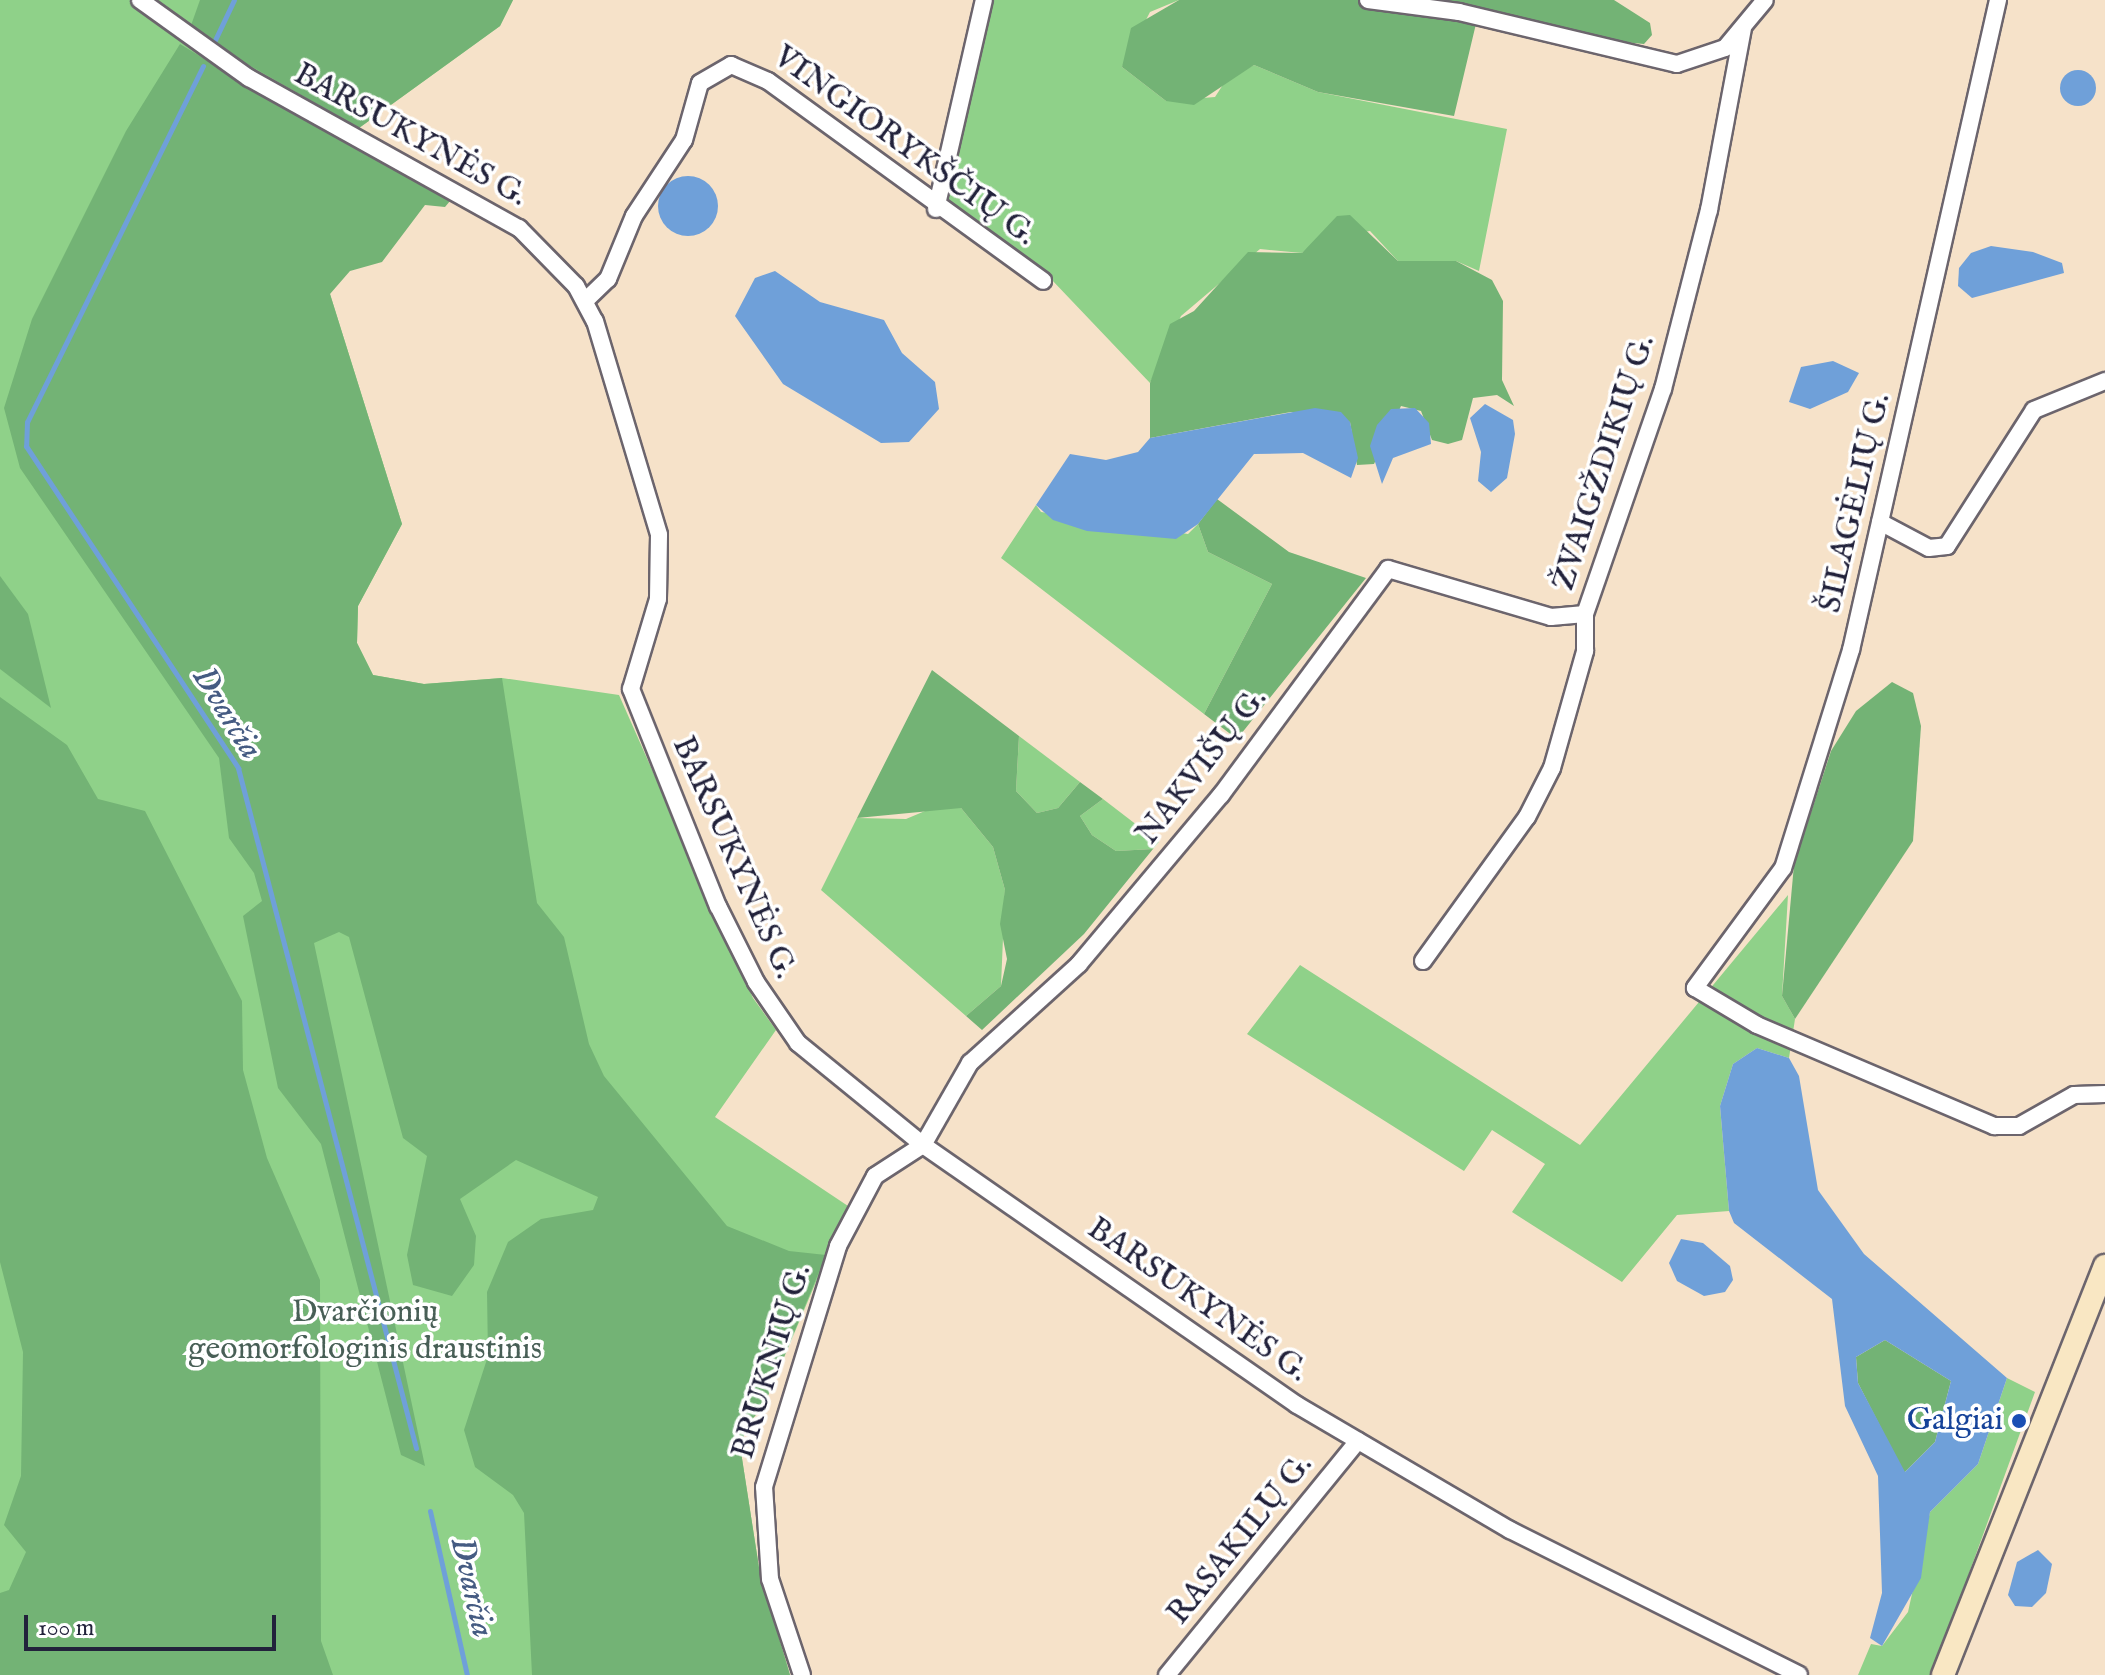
<!DOCTYPE html>
<html>
<head>
<meta charset="utf-8">
<style>
	body { margin:0 }
	#map { position:relative; width:2105px; height:1675px; overflow:hidden; background:#f6e2c9; font-family:"IM FELL English",serif }
	div>[style] { position:absolute }
	.green>* { inset:0; background:#8fd189 }
	.forest>* { inset:0; background:#73b375 }
	.water>* { inset:0; background:#6fa0d9 }
	.round { border-radius:50% }
	.stream>* { height:5px; margin:-2.5px; padding:0 2.5px; transform-origin:2.5px; border-radius:2.5px; background:#6fa0d9 }
	.roads { filter:drop-shadow(2px 0 #6c656d) drop-shadow(-2px 0 #6c656d) drop-shadow(0 2px #6c656d) drop-shadow(0 -2px #6c656d) }
	.street>* { height:16px; margin:-8px; padding:0 8px; transform-origin:8px; border-radius:8px; background:#fff }
	.secondary>* { height:22px; margin:-11px; padding:0 11px; transform-origin:11px; border-radius:11px; background:#f9e7c3 }
	.dots>* { width:22px; height:22px; translate:-50% -50%; box-sizing:border-box; border:4px solid #fff; border-radius:50% }
	span { translate:-50% -50%; white-space:nowrap; text-align:center; line-height:1.15; -webkit-text-stroke:7px #fff; paint-order:stroke }
	.street-label { font-size:32px; color:#22223b }
	.park-label { font-size:32px; color:#485f56 }
	.transit-label { font-size:32px; color:#164399 }
	.right { translate:-100% -50%; text-align:right }
	.water-label { font-size:34px; color:#455b82; font-style:italic }
	.scale { position:absolute; left:24px; top:1615px; width:252px; height:36px; box-sizing:border-box; border:4px solid #22223b; border-top:0; padding-left:10px; font-size:24px; line-height:28px; white-space:nowrap; color:#22223b; -webkit-text-stroke:6px #fff; paint-order:stroke }
</style>
</head>
<body>
<div id="map">
	<div class="green">
		<div style="clip-path:polygon(0 0,513px 0,500px 26px,359px 128px,330px 294px,402px 524px,358px 606px,357px 643px,373px 675px,424px 684px,502px 678px,619px 695px,753px 998px,776px 1030px,715px 1117px,848px 1206px,764px 1405px,745px 1428px,741px 1452px,760px 1574px,790px 1675px,0 1675px)"></div>
		<div style="clip-path:polygon(979px 0,1179px 0,1150px 12px,1122px 67px,1166px 101px,1215px 97px,1228px 77px,1254px 65px,1318px 92px,1507px 129px,1479px 271px,1456px 261px,1398px 261px,1370px 231px,1319px 239px,1302px 253px,1260px 249px,1181px 316px,1150px 383px,1051px 279px,930px 194px)"></div>
		<div style="clip-path:polygon(1036px 505px,1041px 512px,1188px 534px,1198px 524px,1208px 552px,1272px 584px,1204px 714px,1001px 558px)"></div>
		<div style="clip-path:polygon(1019px 736px,1080px 782px,1058px 808px,1037px 813px,1016px 791px)"></div>
		<div style="clip-path:polygon(1103px 799px,1159px 842px,1153px 849px,1116px 851px,1092px 835px,1080px 816px)"></div>
		<div style="clip-path:polygon(937px 806px,961px 808px,993px 847px,1005px 890px,1001px 986px,966px 1016px,821px 890px,857px 818px,906px 819px)"></div>
		<div style="clip-path:polygon(1788px 895px,1782px 996px,1795px 1019px,1789px 1058px,1757px 1048px,1733px 1064px,1720px 1106px,1729px 1211px,1677px 1215px,1622px 1282px,1512px 1212px,1545px 1164px,1492px 1130px,1464px 1171px,1247px 1034px,1300px 965px,1580px 1145px)"></div>
		<div style="clip-path:polygon(2007px 1378px,2035px 1392px,1932px 1675px,1858px 1675px,1871px 1644px,1882px 1646px,1908px 1612px,1930px 1512px,1978px 1464px)"></div>
	</div>
	<div class="forest">
		<div style="clip-path:polygon(200px 0,513px 0,500px 26px,359px 128px,189px 31px)"></div>
		<div style="clip-path:polygon(1179px 0,1614px 0,1650px 23px,1652px 35px,1644px 44px,1623px 42px,1480px 7px,1454px 116px,1318px 92px,1254px 65px,1194px 105px,1166px 101px,1122px 67px,1131px 28px)"></div>
		<div style="clip-path:polygon(180px 44px,288px 110px,455px 195px,445px 207px,425px 205px,382px 262px,350px 271px,330px 294px,402px 524px,358px 606px,357px 643px,373px 675px,424px 684px,502px 678px,537px 903px,564px 937px,589px 1044px,604px 1076px,727px 1226px,789px 1251px,826px 1255px,764px 1405px,745px 1428px,741px 1452px,760px 1574px,790px 1675px,532px 1675px,524px 1513px,513px 1495px,475px 1467px,464px 1430px,488px 1356px,487px 1292px,508px 1242px,541px 1219px,593px 1210px,598px 1197px,516px 1160px,460px 1199px,476px 1236px,474px 1265px,452px 1296px,413px 1285px,407px 1255px,427px 1156px,403px 1138px,349px 937px,339px 932px,314px 943px,425px 1466px,401px 1455px,321px 1144px,278px 1088px,243px 916px,262px 901px,254px 873px,229px 838px,219px 758px,20px 468px,4px 408px,32px 319px,126px 131px)"></div>
		<div style="clip-path:polygon(1350px 215px,1398px 261px,1456px 261px,1492px 280px,1503px 301px,1502px 380px,1514px 406px,1497px 395px,1473px 398px,1462px 440px,1448px 444px,1432px 440px,1421px 411px,1401px 406px,1374px 464px,1357px 465px,1350px 422px,1291px 412px,1150px 438px,1150px 383px,1170px 324px,1194px 311px,1248px 252px,1302px 253px,1337px 216px)"></div>
		<div style="clip-path:polygon(1217px 499px,1289px 552px,1366px 578px,1237px 739px,1204px 714px,1272px 584px,1208px 552px,1198px 524px)"></div>
		<div style="clip-path:polygon(0 576px,28px 614px,51px 708px,0 669px)"></div>
		<div style="clip-path:polygon(932px 670px,1019px 736px,1016px 791px,1037px 813px,1058px 808px,1080px 782px,1103px 799px,1080px 816px,1092px 835px,1116px 851px,1153px 849px,1084px 934px,982px 1030px,966px 1016px,1001px 986px,1007px 959px,1000px 924px,1005px 890px,993px 847px,961px 808px,857px 818px)"></div>
		<div style="clip-path:polygon(1892px 682px,1913px 693px,1921px 726px,1913px 841px,1795px 1019px,1782px 996px,1794px 865px,1831px 751px,1856px 711px)"></div>
		<div style="clip-path:polygon(0 697px,67px 745px,98px 799px,145px 811px,242px 1001px,243px 1070px,267px 1158px,320px 1280px,321px 1641px,333px 1675px,0 1675px,0 1593px,9px 1590px,26px 1552px,4px 1525px,21px 1476px,23px 1352px,0 1262px)"></div>
		<div style="clip-path:polygon(1885px 1340px,1951px 1381px,1935px 1442px,1904px 1473px,1858px 1383px,1856px 1357px)"></div>
	</div>
	<div class="water">
		<div class="round" style="left:2060px;top:70px;width:36px;height:36px"></div>
		<div class="round" style="left:658px;top:176px;width:60px;height:60px"></div>
		<div style="clip-path:polygon(1991px 246px,2033px 252px,2062px 263px,2064px 273px,1972px 298px,1958px 286px,1959px 268px,1971px 253px)"></div>
		<div style="clip-path:polygon(775px 271px,820px 302px,884px 320px,902px 353px,935px 382px,939px 409px,909px 442px,881px 443px,783px 384px,735px 316px,755px 278px)"></div>
		<div style="clip-path:polygon(1833px 361px,1859px 373px,1848px 392px,1810px 409px,1789px 402px,1801px 367px)"></div>
		<div style="clip-path:polygon(1485px 404px,1513px 420px,1515px 434px,1507px 478px,1491px 492px,1478px 481px,1481px 452px,1470px 418px)"></div>
		<div style="clip-path:polygon(1315px 408px,1341px 412px,1350px 422px,1358px 458px,1351px 478px,1303px 453px,1254px 454px,1198px 524px,1176px 539px,1087px 531px,1053px 520px,1036px 505px,1070px 454px,1106px 460px,1138px 452px,1150px 438px)"></div>
		<div style="clip-path:polygon(1415px 408px,1429px 423px,1431px 444px,1393px 458px,1382px 484px,1370px 446px,1377px 425px,1391px 409px)"></div>
		<div style="clip-path:polygon(evenodd,1757px 1048px,1789px 1058px,1799px 1076px,1818px 1190px,1864px 1254px,2007px 1378px,1978px 1464px,1930px 1512px,1921px 1578px,1882px 1646px,1870px 1638px,1882px 1593px,1878px 1476px,1845px 1406px,1832px 1299px,1734px 1223px,1729px 1211px,1720px 1106px,1733px 1064px,1757px 1048px,1885px 1340px,1951px 1381px,1935px 1442px,1905px 1472px,1858px 1383px,1856px 1357px,1885px 1340px)"></div>
		<div style="clip-path:polygon(1681px 1239px,1703px 1243px,1730px 1266px,1733px 1280px,1725px 1292px,1704px 1296px,1677px 1281px,1669px 1263px)"></div>
		<div style="clip-path:polygon(2038px 1550px,2052px 1564px,2046px 1593px,2032px 1607px,2015px 1606px,2008px 1595px,2017px 1562px)"></div>
	</div>
	<div class="stream">
		<div style="left:215px;top:40px;width:44px;rotate:-64.6deg"></div>
		<div style="left:203px;top:66px;width:397px;rotate:116.3deg"></div>
		<div style="left:27px;top:422px;width:24px;rotate:92deg"></div>
		<div style="left:26px;top:446px;width:386px;rotate:56.6deg"></div>
		<div style="left:238px;top:768px;width:703px;rotate:75.33deg"></div>
		<div style="left:430px;top:1511px;width:168px;rotate:77.3deg"></div>
	</div>
	<div class="roads">
		<div class="street">
			<div style="left:140px;top:0;width:134px;rotate:35.6deg"></div>
			<div style="left:249px;top:78px;width:309px;rotate:29.1deg"></div>
			<div style="left:519px;top:228px;width:81px;rotate:45.5deg"></div>
			<div style="left:576px;top:286px;width:40px;rotate:62deg"></div>
			<div style="left:595px;top:321px;width:223px;rotate:73.3deg"></div>
			<div style="left:659px;top:535px;width:64px;rotate:90.9deg"></div>
			<div style="left:658px;top:599px;width:94px;rotate:106.7deg"></div>
			<div style="left:631px;top:689px;width:234px;rotate:68.2deg"></div>
			<div style="left:718px;top:906px;width:85px;rotate:63.4deg"></div>
			<div style="left:756px;top:982px;width:74px;rotate:55.5deg"></div>
			<div style="left:798px;top:1043px;width:161px;rotate:39.2deg"></div>
			<div style="left:923px;top:1145px;width:455px;rotate:34.8deg"></div>
			<div style="left:1297px;top:1405px;width:247px;rotate:30.4deg"></div>
			<div style="left:1510px;top:1530px;width:323px;rotate:26.6deg"></div>
			<div style="left:1368px;top:0;width:92px;rotate:7.5deg"></div>
			<div style="left:1459px;top:12px;width:224px;rotate:13.4deg"></div>
			<div style="left:1677px;top:64px;width:51px;rotate:-18.4deg"></div>
			<div style="left:1725px;top:48px;width:62px;rotate:-50.2deg"></div>
			<div style="left:1998px;top:0;width:666px;rotate:102.74deg"></div>
			<div style="left:1851px;top:650px;width:228px;rotate:107.3deg"></div>
			<div style="left:1783px;top:868px;width:149px;rotate:126.3deg"></div>
			<div style="left:1695px;top:988px;width:72px;rotate:30.8deg"></div>
			<div style="left:1757px;top:1025px;width:258px;rotate:23.1deg"></div>
			<div style="left:1994px;top:1126px;width:25px"></div>
			<div style="left:2019px;top:1126px;width:63px;rotate:-29.4deg"></div>
			<div style="left:2074px;top:1095px;width:31px;rotate:-2deg"></div>
			<div style="left:936px;top:209px;width:214px;rotate:-77.1deg"></div>
			<div style="left:585px;top:301px;width:32px;rotate:-44deg"></div>
			<div style="left:608px;top:279px;width:68px;rotate:-67.6deg"></div>
			<div style="left:634px;top:216px;width:91px;rotate:-56.7deg"></div>
			<div style="left:684px;top:140px;width:59px;rotate:-74.3deg"></div>
			<div style="left:700px;top:83px;width:36px;rotate:-30deg"></div>
			<div style="left:731px;top:65px;width:40px;rotate:23.4deg"></div>
			<div style="left:768px;top:81px;width:340px;rotate:36deg"></div>
			<div style="left:1880px;top:522px;width:55px;rotate:28deg"></div>
			<div style="left:1929px;top:548px;width:18px;rotate:-6deg"></div>
			<div style="left:1947px;top:546px;width:161px;rotate:-57.4deg"></div>
			<div style="left:2034px;top:410px;width:77px;rotate:-22.2deg"></div>
			<div style="left:1423px;top:961px;width:178px;rotate:-54.2deg"></div>
			<div style="left:1527px;top:817px;width:55px;rotate:-63deg"></div>
			<div style="left:1552px;top:768px;width:122px;rotate:-74.2deg"></div>
			<div style="left:1585px;top:651px;width:37px;rotate:-90deg"></div>
			<div style="left:1585px;top:614px;width:238px;rotate:-70.9deg"></div>
			<div style="left:1663px;top:389px;width:185px;rotate:-75.6deg"></div>
			<div style="left:1709px;top:210px;width:184px;rotate:-79.4deg"></div>
			<div style="left:802px;top:1675px;width:101px;rotate:-108.4deg"></div>
			<div style="left:770px;top:1579px;width:92px;rotate:-93.7deg"></div>
			<div style="left:764px;top:1487px;width:252px;rotate:-72.9deg"></div>
			<div style="left:838px;top:1246px;width:79px;rotate:-62.1deg"></div>
			<div style="left:875px;top:1176px;width:57px;rotate:-32.9deg"></div>
			<div style="left:923px;top:1145px;width:95px;rotate:-60.2deg"></div>
			<div style="left:970px;top:1063px;width:147px;rotate:-42.2deg"></div>
			<div style="left:1079px;top:964px;width:221px;rotate:-50deg"></div>
			<div style="left:1221px;top:795px;width:281px;rotate:-53.5deg"></div>
			<div style="left:1388px;top:569px;width:170px;rotate:16.4deg"></div>
			<div style="left:1551px;top:617px;width:34px;rotate:-5deg"></div>
			<div style="left:1167px;top:1675px;width:302px;rotate:-50.8deg"></div>
		</div>
		<div class="secondary">
			<div style="left:1943px;top:1675px;width:440px;rotate:-68.4deg"></div>
		</div>
	</div>
	<div class="dots">
		<div style="left:2019px;top:1421px;background:#1a4fb4"></div>
	</div>
	<div class="street-label">
		<span style="left:410px;top:136px;rotate:29deg">BARSUKYNĖS G.</span>
		<span style="left:904px;top:147px;rotate:36deg">VINGIORYKŠČIŲ G.</span>
		<span style="left:1605px;top:463px;rotate:-72deg">ŽVAIGŽDIKIŲ G.</span>
		<span style="left:1856px;top:503px;rotate:-77deg">ŠILAGĖLIŲ G.</span>
		<span style="left:1203px;top:767px;rotate:-52deg">NAKVIŠŲ G.</span>
		<span style="left:733px;top:858px;rotate:66deg">BARSUKYNĖS G.</span>
		<span style="left:1197px;top:1301px;rotate:35deg">BARSUKYNĖS G.</span>
		<span style="left:773px;top:1362px;rotate:-73deg">BRUKNIŲ G.</span>
		<span style="left:1241px;top:1540px;rotate:-51deg">RASAKILŲ G.</span>
	</div>
	<div class="park-label">
		<span style="left:365px;top:1332px">Dvarčionių<br>geomorfologinis draustinis</span>
	</div>
	<div class="transit-label">
		<span class="right" style="left:2003px;top:1421px">Galgiai</span>
	</div>
	<div class="water-label">
		<span style="left:227px;top:713px;rotate:58deg">Dvarčia</span>
		<span style="left:472px;top:1587px;rotate:77deg">Dvarčia</span>
	</div>
	<div class="scale">100 m</div>
</div>
</body>
</html>
